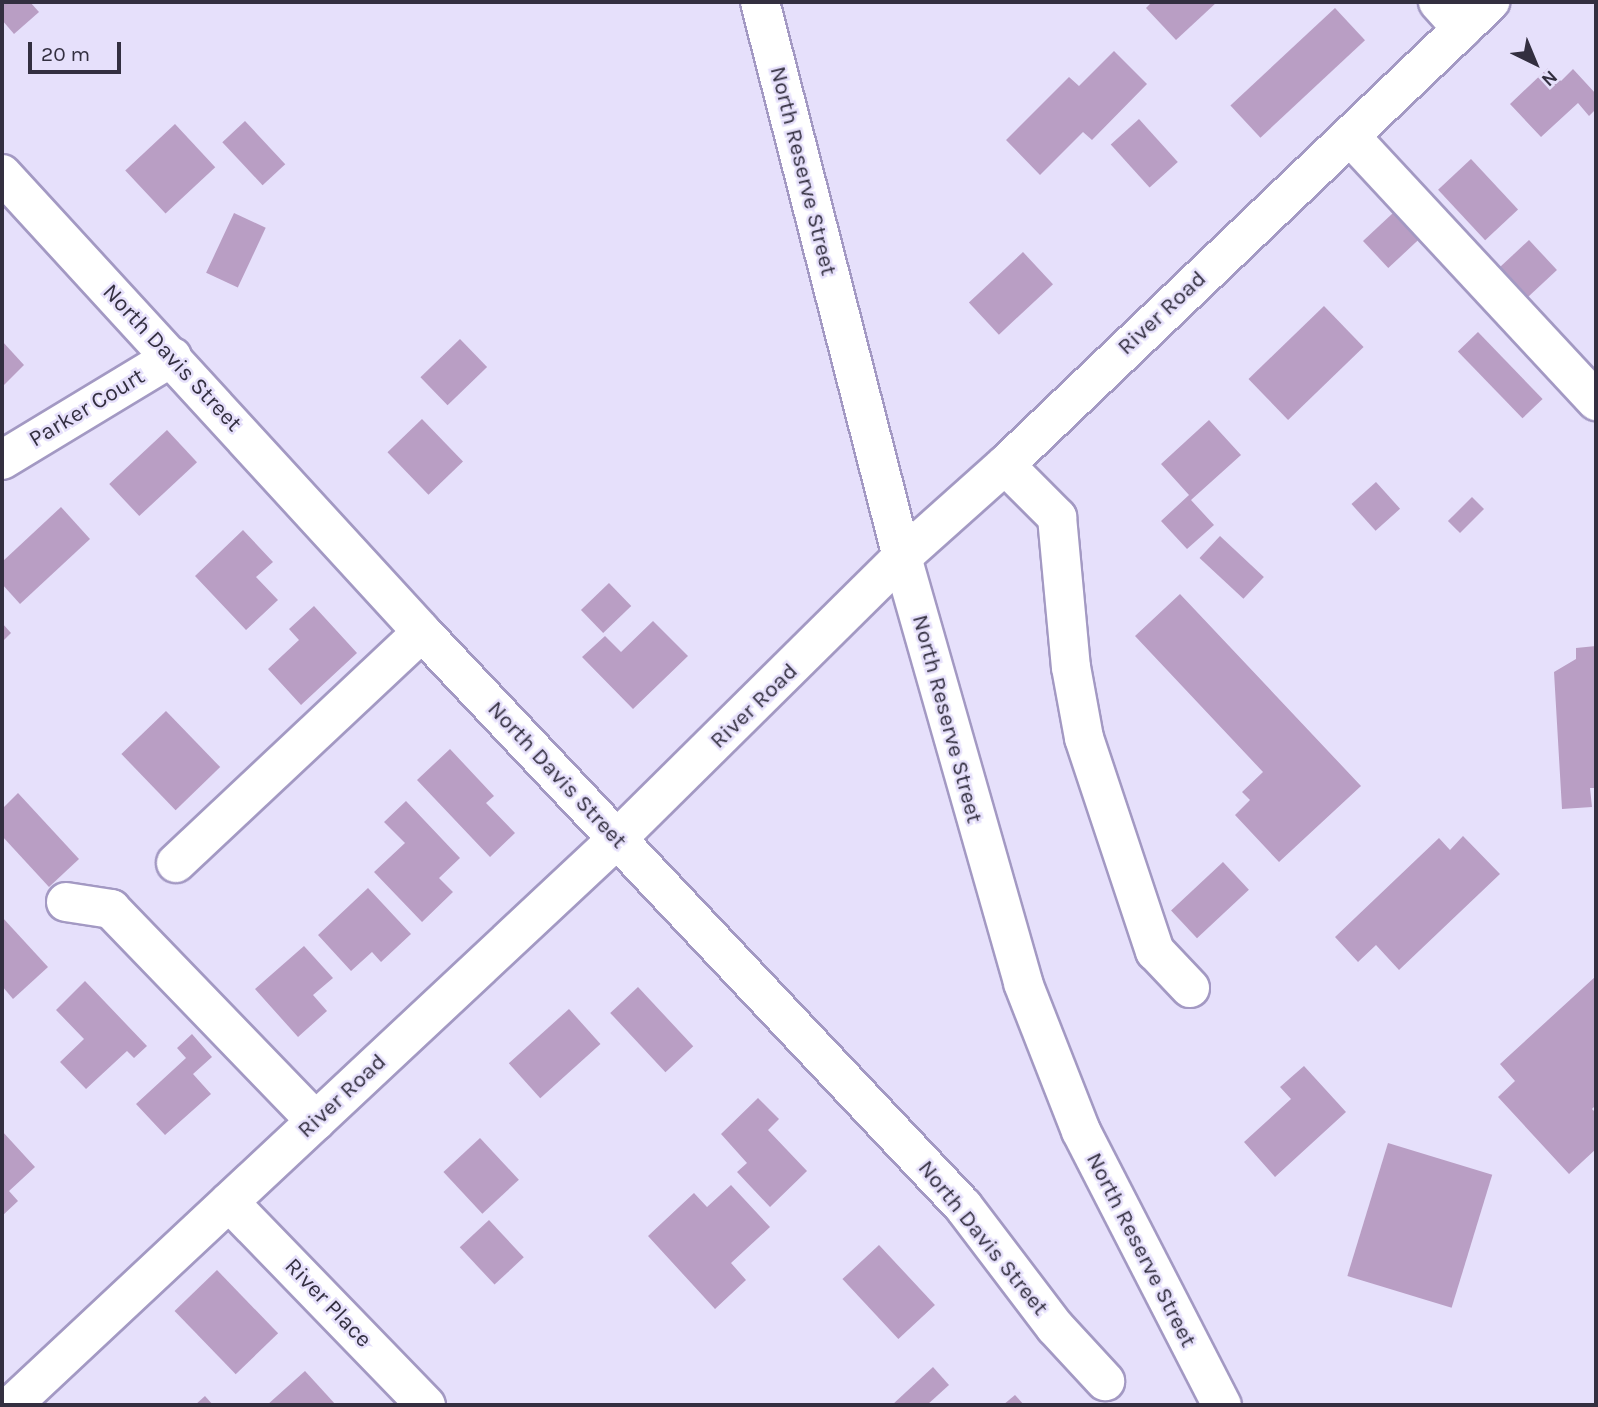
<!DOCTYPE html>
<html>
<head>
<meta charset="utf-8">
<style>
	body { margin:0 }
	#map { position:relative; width:1598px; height:1407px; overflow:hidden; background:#e6e0fb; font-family:Karla,sans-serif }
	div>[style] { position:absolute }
	.building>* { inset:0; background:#b99ec4; transform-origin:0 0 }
	.roads { filter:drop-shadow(2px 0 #a399c3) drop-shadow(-2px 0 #a399c3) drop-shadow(0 2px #a399c3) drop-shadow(0 -2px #a399c3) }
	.minor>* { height:38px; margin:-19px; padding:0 19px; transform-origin:19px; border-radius:19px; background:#fff }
	.highway>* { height:38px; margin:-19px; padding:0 19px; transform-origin:19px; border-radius:19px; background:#fff }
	span { translate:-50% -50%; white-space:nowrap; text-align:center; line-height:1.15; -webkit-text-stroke:5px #e6e0fb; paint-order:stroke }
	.street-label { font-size:23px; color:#332f40 }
	.frame { position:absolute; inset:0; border:4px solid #332f40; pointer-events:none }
	.north { position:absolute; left:1500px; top:28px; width:70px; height:70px; -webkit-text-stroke:5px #e6e0fb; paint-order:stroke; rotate:137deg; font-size:19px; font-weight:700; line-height:28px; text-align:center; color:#332f40 }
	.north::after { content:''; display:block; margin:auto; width:24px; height:32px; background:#332f40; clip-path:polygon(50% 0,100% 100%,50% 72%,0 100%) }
	.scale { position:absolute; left:28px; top:42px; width:93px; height:32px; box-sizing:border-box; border:4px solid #332f40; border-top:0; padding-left:9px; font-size:21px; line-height:24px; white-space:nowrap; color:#332f40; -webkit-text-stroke:5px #e6e0fb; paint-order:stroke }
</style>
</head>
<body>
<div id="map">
	<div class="building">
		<div style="clip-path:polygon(2px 2px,30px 2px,39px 12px,14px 34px,2px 20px)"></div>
		<div style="clip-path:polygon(1152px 2px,1217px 2px,1176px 40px,1146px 8px)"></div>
		<div style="left:1335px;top:8px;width:44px;height:143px;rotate:47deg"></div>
		<div style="clip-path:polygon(1114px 51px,1147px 84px,1092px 140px,1083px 132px,1040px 175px,1006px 140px,1069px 77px,1079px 86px)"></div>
		<div style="clip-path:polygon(1548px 68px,1561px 81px,1573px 69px,1596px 94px,1596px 109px,1589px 116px,1578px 103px,1541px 137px,1510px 104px)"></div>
		<div style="left:1139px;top:119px;width:58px;height:38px;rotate:48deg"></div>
		<div style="left:245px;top:121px;width:59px;height:31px;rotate:47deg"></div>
		<div style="left:175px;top:124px;width:59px;height:68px;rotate:47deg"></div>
		<div style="left:1471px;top:159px;width:69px;height:45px;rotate:47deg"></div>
		<div style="left:234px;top:213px;width:35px;height:66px;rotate:25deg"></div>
		<div style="left:1393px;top:213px;width:37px;height:41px;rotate:47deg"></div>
		<div style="left:1529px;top:240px;width:41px;height:40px;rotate:47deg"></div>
		<div style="left:1023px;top:252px;width:44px;height:74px;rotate:47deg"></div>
		<div style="left:1324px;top:306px;width:57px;height:105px;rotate:46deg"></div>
		<div style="left:1478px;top:332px;width:93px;height:28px;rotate:46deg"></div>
		<div style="left:460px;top:339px;width:39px;height:55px;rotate:46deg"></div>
		<div style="clip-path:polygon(2px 341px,24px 365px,2px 387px)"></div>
		<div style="left:422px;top:419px;width:59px;height:48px;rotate:46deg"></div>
		<div style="clip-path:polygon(1209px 420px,1241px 455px,1191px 500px,1214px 525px,1187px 549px,1161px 521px,1189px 495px,1161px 464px)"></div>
		<div style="left:167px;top:430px;width:44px;height:79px;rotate:47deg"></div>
		<div style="left:1376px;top:482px;width:36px;height:33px;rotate:48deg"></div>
		<div style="left:1472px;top:497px;width:17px;height:34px;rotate:45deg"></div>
		<div style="clip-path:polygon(61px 507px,90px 539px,20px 604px,2px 584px,2px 562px)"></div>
		<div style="clip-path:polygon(243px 530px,273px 562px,256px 577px,278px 600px,246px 630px,195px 576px)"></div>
		<div style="left:1220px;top:536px;width:60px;height:30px;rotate:43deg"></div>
		<div style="left:609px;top:583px;width:32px;height:39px;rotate:46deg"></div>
		<div style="clip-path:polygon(1180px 594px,1361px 786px,1279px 862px,1235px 815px,1250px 800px,1242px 792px,1263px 772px,1135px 636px)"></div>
		<div style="clip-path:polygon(314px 606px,357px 653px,301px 705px,268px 669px,299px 640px,289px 629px)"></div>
		<div style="clip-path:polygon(653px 621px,688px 656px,633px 709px,582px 657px,605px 636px,621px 652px)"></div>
		<div style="clip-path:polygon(2px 623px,11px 633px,2px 642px)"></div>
		<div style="clip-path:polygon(1596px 646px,1596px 788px,1590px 788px,1592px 807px,1562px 809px,1554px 672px,1576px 659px,1576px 648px)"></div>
		<div style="left:166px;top:711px;width:78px;height:62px;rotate:46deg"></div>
		<div style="clip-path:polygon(450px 749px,494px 796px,486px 803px,515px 833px,490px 857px,417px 780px)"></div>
		<div style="clip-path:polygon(18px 793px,79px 859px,49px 887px,2px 836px,2px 809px)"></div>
		<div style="clip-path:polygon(406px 801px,460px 858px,439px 878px,453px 892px,422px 922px,374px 872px,405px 843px,384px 822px)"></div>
		<div style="clip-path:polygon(1463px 836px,1500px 874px,1399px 970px,1376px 945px,1358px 962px,1335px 937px,1439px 838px,1450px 850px)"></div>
		<div style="left:1223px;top:862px;width:38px;height:71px;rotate:47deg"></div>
		<div style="clip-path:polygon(368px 888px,411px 934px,381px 962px,372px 952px,351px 971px,318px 935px)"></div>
		<div style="clip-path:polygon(2px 917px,48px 967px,13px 999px,2px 986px)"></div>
		<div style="clip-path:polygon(304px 946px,333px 978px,313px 995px,327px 1011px,298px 1037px,255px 989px)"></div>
		<div style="clip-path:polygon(1596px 976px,1596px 1105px,1592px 1109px,1596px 1113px,1596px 1149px,1569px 1174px,1498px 1097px,1515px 1081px,1500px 1064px)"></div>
		<div style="clip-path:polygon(85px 981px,147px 1046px,134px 1058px,127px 1051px,86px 1089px,60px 1062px,84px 1039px,56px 1010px)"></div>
		<div style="left:638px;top:987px;width:81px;height:38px;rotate:47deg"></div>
		<div style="left:569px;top:1009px;width:47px;height:81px;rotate:48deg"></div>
		<div style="clip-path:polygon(192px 1034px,212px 1057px,193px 1074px,211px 1094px,165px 1135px,136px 1104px,186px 1058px,177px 1048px)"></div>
		<div style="clip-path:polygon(1304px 1066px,1346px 1112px,1275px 1177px,1244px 1142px,1291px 1099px,1280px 1087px)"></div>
		<div style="clip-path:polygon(758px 1098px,779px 1119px,768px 1130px,807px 1171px,770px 1207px,737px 1172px,747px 1163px,721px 1134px)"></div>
		<div style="clip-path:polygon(2px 1131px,35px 1167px,9px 1191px,18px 1201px,2px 1216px)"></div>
		<div style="left:480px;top:1138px;width:57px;height:50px;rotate:47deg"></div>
		<div style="left:1388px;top:1143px;width:109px;height:139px;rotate:17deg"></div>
		<div style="clip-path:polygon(731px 1185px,770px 1227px,731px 1263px,746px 1280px,715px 1309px,648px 1236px,694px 1193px,707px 1207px)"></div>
		<div style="left:489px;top:1220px;width:51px;height:40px;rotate:47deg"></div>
		<div style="left:879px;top:1245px;width:82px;height:50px;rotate:47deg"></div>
		<div style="left:217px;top:1270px;width:88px;height:59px;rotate:46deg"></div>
		<div style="clip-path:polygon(933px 1367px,949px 1385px,927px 1405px,892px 1405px)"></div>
		<div style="clip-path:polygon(305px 1371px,336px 1405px,267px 1405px)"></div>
		<div style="clip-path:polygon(1015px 1395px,1024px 1405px,1003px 1405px)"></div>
		<div style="clip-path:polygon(205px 1396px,213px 1405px,195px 1405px)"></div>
	</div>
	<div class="roads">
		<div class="minor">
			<div style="left:1438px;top:2px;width:36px;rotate:48deg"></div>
			<div style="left:1350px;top:136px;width:362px;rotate:47.1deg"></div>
			<div style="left:2px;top:174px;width:621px;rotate:47.48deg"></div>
			<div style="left:422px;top:632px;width:789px;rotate:46.7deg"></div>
			<div style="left:963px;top:1206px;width:152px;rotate:52.8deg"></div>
			<div style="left:1055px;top:1327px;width:74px;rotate:47.2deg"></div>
			<div style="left:2px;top:460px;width:199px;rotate:-31.2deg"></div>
			<div style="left:1005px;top:465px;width:74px;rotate:45deg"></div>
			<div style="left:1057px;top:517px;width:151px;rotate:84.7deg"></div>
			<div style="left:1071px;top:667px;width:72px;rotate:79.6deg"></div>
			<div style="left:1084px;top:738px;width:225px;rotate:71.6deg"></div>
			<div style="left:1155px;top:951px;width:51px;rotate:46.6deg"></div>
			<div style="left:176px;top:863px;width:337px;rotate:-43.2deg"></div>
			<div style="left:66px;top:902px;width:46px;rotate:8.8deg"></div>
			<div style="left:111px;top:909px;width:295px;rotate:46deg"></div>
			<div style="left:229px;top:1202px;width:283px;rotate:45.9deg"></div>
			<div style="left:12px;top:1405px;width:828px;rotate:-43.09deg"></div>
			<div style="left:617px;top:839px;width:401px;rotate:-44.7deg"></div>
			<div style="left:902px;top:557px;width:138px;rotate:-41.8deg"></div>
			<div style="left:1005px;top:465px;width:671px;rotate:-43.67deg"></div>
		</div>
		<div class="highway">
			<div style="left:760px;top:2px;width:573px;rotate:75.65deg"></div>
			<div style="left:902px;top:557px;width:443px;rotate:74.1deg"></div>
			<div style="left:1023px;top:983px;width:159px;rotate:68.6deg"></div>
			<div style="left:1081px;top:1131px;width:308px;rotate:62.8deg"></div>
		</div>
	</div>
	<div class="street-label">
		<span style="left:803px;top:171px;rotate:76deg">North Reserve Street</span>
		<span style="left:1162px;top:313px;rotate:-43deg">River Road</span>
		<span style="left:172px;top:358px;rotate:47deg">North Davis Street</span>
		<span style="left:87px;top:408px;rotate:-31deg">Parker Court</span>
		<span style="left:754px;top:706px;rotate:-44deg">River Road</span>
		<span style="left:947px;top:719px;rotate:75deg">North Reserve Street</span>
		<span style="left:557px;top:775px;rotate:47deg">North Davis Street</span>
		<span style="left:342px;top:1096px;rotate:-43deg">River Road</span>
		<span style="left:983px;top:1238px;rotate:51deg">North Davis Street</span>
		<span style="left:1141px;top:1250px;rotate:63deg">North Reserve Street</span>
		<span style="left:328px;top:1303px;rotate:46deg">River Place</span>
	</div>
	<div class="frame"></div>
	<div class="north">N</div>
	<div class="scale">20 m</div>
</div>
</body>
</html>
